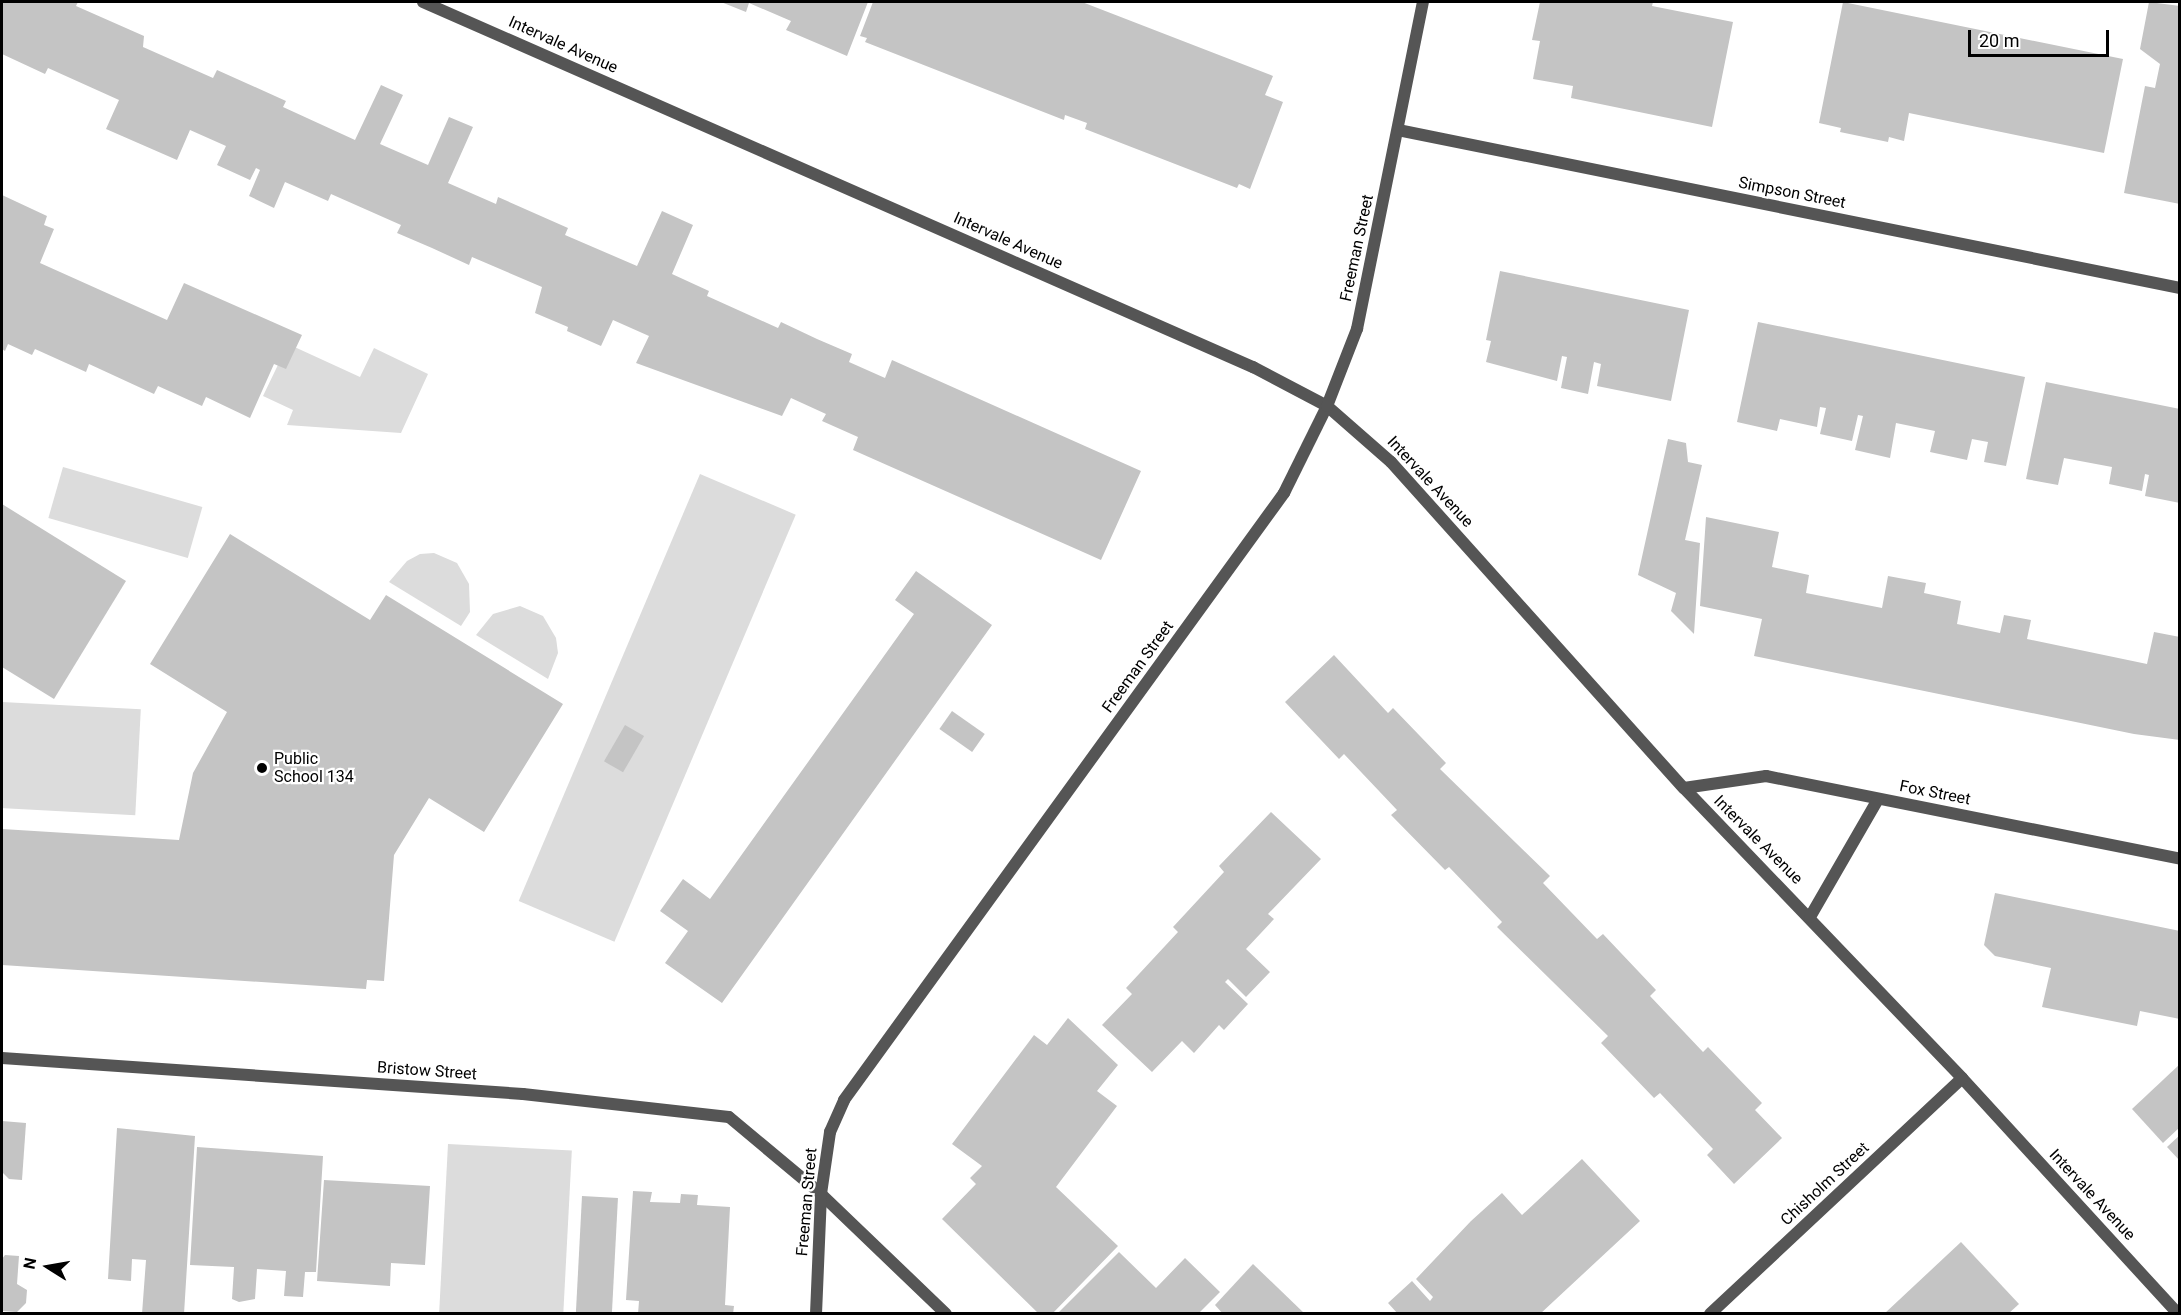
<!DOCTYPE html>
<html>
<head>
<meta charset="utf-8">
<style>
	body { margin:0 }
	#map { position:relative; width:2181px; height:1315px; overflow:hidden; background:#fff; font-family:Roboto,sans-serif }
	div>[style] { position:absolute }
	.green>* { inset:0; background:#dcdcdc; transform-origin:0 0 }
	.building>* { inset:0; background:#c4c4c4; transform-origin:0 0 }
	.street>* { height:12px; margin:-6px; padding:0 6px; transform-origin:6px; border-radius:6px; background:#555 }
	.dots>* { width:16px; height:16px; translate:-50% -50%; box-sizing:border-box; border:3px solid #fff; border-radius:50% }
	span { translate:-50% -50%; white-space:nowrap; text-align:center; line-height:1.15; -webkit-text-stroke:4.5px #fff; paint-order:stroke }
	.street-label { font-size:16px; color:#000 }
	.poi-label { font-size:16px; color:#000 }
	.left { translate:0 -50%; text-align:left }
	.frame { position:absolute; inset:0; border:3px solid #000; pointer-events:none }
	.north { position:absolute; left:18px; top:1237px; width:60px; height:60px; -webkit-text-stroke:4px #fff; paint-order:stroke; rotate:281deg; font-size:16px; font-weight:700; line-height:24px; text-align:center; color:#000 }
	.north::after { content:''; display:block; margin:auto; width:21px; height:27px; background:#000; clip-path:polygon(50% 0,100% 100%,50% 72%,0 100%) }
	.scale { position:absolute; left:1968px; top:30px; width:141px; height:27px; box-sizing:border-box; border:3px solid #000; border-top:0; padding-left:8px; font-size:18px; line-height:21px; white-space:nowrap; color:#000; -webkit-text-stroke:4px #fff; paint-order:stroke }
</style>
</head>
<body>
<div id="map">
	<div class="green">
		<div style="clip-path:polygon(288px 344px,360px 377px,374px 348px,428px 374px,401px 433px,287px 425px,293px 410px,263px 396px)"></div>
		<div style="left:63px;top:467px;width:145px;height:53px;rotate:16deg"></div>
		<div style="left:700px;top:474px;width:104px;height:464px;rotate:23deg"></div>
		<div style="clip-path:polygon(434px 553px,457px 563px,469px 584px,470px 612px,461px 626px,389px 582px,407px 561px,420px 554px)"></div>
		<div style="clip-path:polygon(520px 606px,543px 616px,556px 638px,558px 653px,548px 679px,476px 635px,493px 614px)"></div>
		<div style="left:2px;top:702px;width:139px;height:106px;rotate:3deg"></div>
		<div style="left:448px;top:1144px;width:124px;height:169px;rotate:3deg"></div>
	</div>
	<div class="building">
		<div style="clip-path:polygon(2px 2px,78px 2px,76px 6px,144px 36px,143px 47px,213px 78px,217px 70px,286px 101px,283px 107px,355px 140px,381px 85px,403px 95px,380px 144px,428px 165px,449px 117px,473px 127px,448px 183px,496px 204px,498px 197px,568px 228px,565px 235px,637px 266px,662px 211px,693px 225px,672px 274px,709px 291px,707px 296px,778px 328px,781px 322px,817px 339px,852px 354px,849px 362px,885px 378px,892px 360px,1141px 471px,1101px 560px,853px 450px,858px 437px,822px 421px,826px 414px,791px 398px,782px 416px,636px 363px,649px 336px,613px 320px,601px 346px,567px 331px,568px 327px,535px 313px,542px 287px,472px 257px,469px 265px,432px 248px,397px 233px,401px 225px,331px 194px,328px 201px,285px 182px,274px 208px,249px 196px,260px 170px,256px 168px,250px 180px,217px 165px,226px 146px,190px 130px,177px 160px,106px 129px,119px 100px,48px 68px,45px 74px,2px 54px)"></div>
		<div style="clip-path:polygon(721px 2px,868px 2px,847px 56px,786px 30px,791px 21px,749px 3px,746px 12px)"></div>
		<div style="clip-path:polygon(873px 2px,1082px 2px,1273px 76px,1265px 95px,1283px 102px,1250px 189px,1239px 184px,1237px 188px,1085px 129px,1087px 123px,1065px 115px,1064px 120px,865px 42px,867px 38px,860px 36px)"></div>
		<div style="clip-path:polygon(1540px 2px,1653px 2px,1652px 6px,1733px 22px,1712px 127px,1571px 98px,1573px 86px,1533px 79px,1540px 41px,1532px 40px)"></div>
		<div style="clip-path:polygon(1843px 2px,2123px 59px,2104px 153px,1909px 113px,1904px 141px,1889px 137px,1888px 142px,1840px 132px,1841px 128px,1819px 123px)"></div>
		<div style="clip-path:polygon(2149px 2px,2180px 6px,2180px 204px,2124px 193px,2145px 86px,2155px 88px,2160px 64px,2140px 49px)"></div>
		<div style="clip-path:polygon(2px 195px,47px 216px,44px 225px,54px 229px,40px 263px,167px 320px,184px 283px,302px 335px,286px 369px,274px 364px,250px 418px,206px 397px,202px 406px,158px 386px,154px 394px,89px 364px,86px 372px,35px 349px,32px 355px,8px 344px,5px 351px,2px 349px)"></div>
		<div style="clip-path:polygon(1500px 271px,1689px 310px,1671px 401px,1597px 386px,1601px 364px,1594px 362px,1588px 394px,1561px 388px,1567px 357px,1562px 356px,1557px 381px,1486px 362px,1491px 341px,1486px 340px)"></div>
		<div style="clip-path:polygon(1758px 322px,2025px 377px,2006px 466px,1984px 462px,1988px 442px,1972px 439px,1967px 460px,1930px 452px,1935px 431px,1896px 423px,1890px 458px,1855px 450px,1863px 416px,1858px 415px,1852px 441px,1820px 434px,1826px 408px,1820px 407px,1817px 427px,1780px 419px,1777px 431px,1737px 422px)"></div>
		<div style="clip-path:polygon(2046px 382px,2180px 409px,2180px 503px,2145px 496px,2149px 475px,2145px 474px,2142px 491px,2109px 484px,2112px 467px,2064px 458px,2058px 485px,2026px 479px)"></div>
		<div style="clip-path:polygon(1668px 439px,1686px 443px,1688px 462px,1702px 465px,1685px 540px,1700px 543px,1694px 634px,1671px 611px,1676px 593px,1638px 575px)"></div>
		<div style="clip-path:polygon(2px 504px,126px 581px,54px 699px,2px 667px)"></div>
		<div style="clip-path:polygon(1706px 517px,1779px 532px,1772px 567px,1809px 575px,1806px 593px,1882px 608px,1888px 576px,1926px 583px,1924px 593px,1961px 601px,1957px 624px,2000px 633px,2004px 615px,2031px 620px,2027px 639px,2147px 664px,2154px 632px,2180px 637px,2180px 740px,2134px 734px,1754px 656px,1762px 619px,1700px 606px)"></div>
		<div style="clip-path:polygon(230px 534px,370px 620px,386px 595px,563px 704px,484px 832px,429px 798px,394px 855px,384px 981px,367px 980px,366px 989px,2px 965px,2px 829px,179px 840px,193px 773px,227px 712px,150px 664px)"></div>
		<div style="clip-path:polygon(916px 571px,992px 625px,722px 1003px,665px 963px,688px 931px,660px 911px,683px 879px,710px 899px,914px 614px,895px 600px)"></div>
		<div style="clip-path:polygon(1334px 655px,1388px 713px,1393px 708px,1446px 763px,1440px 769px,1550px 876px,1543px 883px,1597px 939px,1603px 934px,1656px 990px,1650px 996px,1703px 1052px,1708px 1047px,1762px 1103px,1755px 1110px,1782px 1138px,1734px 1184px,1707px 1155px,1713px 1149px,1660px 1093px,1654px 1098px,1601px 1043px,1608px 1036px,1497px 927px,1502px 922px,1449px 867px,1445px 870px,1391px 815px,1397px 810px,1344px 754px,1339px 759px,1285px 702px)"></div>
		<div style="left:952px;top:711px;width:40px;height:22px;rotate:35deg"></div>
		<div style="left:625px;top:725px;width:22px;height:42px;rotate:30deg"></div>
		<div style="clip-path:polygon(1271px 812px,1321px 859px,1268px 914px,1274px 919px,1246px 949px,1270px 972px,1246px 997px,1228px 979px,1225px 982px,1248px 1004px,1224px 1030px,1219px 1025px,1194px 1053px,1182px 1041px,1152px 1072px,1102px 1025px,1132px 994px,1126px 988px,1178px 932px,1173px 927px,1224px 872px,1219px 866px)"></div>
		<div style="clip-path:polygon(1995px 893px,2180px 931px,2180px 1019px,2140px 1011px,2137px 1026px,2042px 1007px,2051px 968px,1995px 956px,1984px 945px)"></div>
		<div style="clip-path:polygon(1068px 1018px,1118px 1065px,1097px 1091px,1117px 1106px,1056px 1187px,1118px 1246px,1052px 1314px,1039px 1314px,942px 1219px,976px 1184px,970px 1178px,982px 1166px,952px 1144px,1034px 1035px,1047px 1045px)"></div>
		<div style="clip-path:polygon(2180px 1064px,2180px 1127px,2163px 1143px,2132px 1109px)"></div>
		<div style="clip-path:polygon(2px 1121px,26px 1123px,22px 1180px,9px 1179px,2px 1172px)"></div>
		<div style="clip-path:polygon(117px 1128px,195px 1136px,184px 1314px,142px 1314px,146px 1260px,132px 1259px,131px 1281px,108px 1279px)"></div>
		<div style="clip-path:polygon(2180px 1135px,2180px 1161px,2167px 1147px)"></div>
		<div style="clip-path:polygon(197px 1147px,323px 1156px,316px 1272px,305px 1272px,303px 1297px,284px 1296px,286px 1271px,257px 1269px,255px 1299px,239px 1302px,232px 1299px,234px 1267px,190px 1265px)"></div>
		<div style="clip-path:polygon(1582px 1159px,1640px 1221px,1540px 1314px,1398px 1314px,1388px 1303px,1412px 1281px,1430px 1301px,1433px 1297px,1416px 1279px,1471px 1221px,1502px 1193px,1522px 1215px)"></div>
		<div style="clip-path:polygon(324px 1180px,430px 1186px,425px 1265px,391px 1263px,390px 1286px,317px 1281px)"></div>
		<div style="clip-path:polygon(633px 1191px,652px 1192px,650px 1202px,680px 1203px,681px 1194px,698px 1195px,697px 1205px,730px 1207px,725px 1305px,734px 1306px,733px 1314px,638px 1314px,639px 1301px,626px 1300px)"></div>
		<div style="left:582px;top:1196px;width:36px;height:118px;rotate:3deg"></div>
		<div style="clip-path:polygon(1961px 1242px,2019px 1304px,2008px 1314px,1884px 1314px)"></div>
		<div style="clip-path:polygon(1119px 1252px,1156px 1288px,1185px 1258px,1220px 1292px,1198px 1314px,1057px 1314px)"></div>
		<div style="clip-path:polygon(5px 1255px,19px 1256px,17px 1284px,27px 1290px,26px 1303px,17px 1312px,2px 1311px,2px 1259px)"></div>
		<div style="clip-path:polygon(1253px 1264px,1305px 1314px,1223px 1314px,1215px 1305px)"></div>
	</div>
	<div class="street">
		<div style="left:423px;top:2px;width:907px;rotate:23.74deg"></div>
		<div style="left:1253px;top:367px;width:84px;rotate:27.8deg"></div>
		<div style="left:1327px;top:406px;width:85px;rotate:41.2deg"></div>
		<div style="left:1391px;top:462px;width:438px;rotate:48.1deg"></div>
		<div style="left:1684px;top:788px;width:402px;rotate:46.2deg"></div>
		<div style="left:1962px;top:1078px;width:320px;rotate:47.5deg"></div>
		<div style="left:1398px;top:130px;width:798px;rotate:11.42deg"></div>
		<div style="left:1684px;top:788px;width:83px;rotate:-8.3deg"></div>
		<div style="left:1766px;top:776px;width:422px;rotate:11.3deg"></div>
		<div style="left:1810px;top:917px;width:136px;rotate:-60deg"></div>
		<div style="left:2px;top:1058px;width:522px;rotate:3.95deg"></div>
		<div style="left:523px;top:1094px;width:207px;rotate:6.4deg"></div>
		<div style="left:729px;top:1117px;width:120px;rotate:39.9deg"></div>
		<div style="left:821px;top:1194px;width:173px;rotate:43.8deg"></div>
		<div style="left:816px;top:1314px;width:120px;rotate:-87.6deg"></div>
		<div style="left:821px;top:1194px;width:63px;rotate:-81.7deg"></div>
		<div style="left:830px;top:1132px;width:35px;rotate:-66deg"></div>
		<div style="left:844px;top:1100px;width:750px;rotate:-54.06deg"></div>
		<div style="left:1284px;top:493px;width:97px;rotate:-63.7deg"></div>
		<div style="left:1327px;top:406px;width:83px;rotate:-68.7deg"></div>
		<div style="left:1357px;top:329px;width:334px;rotate:-78.6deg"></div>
		<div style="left:1710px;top:1314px;width:345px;rotate:-43.1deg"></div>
	</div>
	<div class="dots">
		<div style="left:262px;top:768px;background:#000"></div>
	</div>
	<div class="street-label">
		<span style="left:563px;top:45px;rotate:24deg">Intervale Avenue</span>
		<span style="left:1792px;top:193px;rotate:11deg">Simpson Street</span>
		<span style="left:1008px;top:241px;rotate:24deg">Intervale Avenue</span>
		<span style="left:1357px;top:248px;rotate:-78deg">Freeman Street</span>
		<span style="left:1430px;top:482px;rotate:47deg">Intervale Avenue</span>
		<span style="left:1138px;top:667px;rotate:-54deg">Freeman Street</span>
		<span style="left:1935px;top:793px;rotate:11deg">Fox Street</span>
		<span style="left:1758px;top:840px;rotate:45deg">Intervale Avenue</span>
		<span style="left:427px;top:1071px;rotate:4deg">Bristow Street</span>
		<span style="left:1825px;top:1184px;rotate:-43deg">Chisholm Street</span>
		<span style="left:2092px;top:1195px;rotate:47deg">Intervale Avenue</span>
		<span style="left:807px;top:1202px;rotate:-85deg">Freeman Street</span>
	</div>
	<div class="poi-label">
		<span class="left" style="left:274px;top:768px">Public<br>School 134</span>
	</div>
	<div class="frame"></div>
	<div class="north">N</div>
	<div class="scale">20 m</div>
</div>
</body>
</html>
